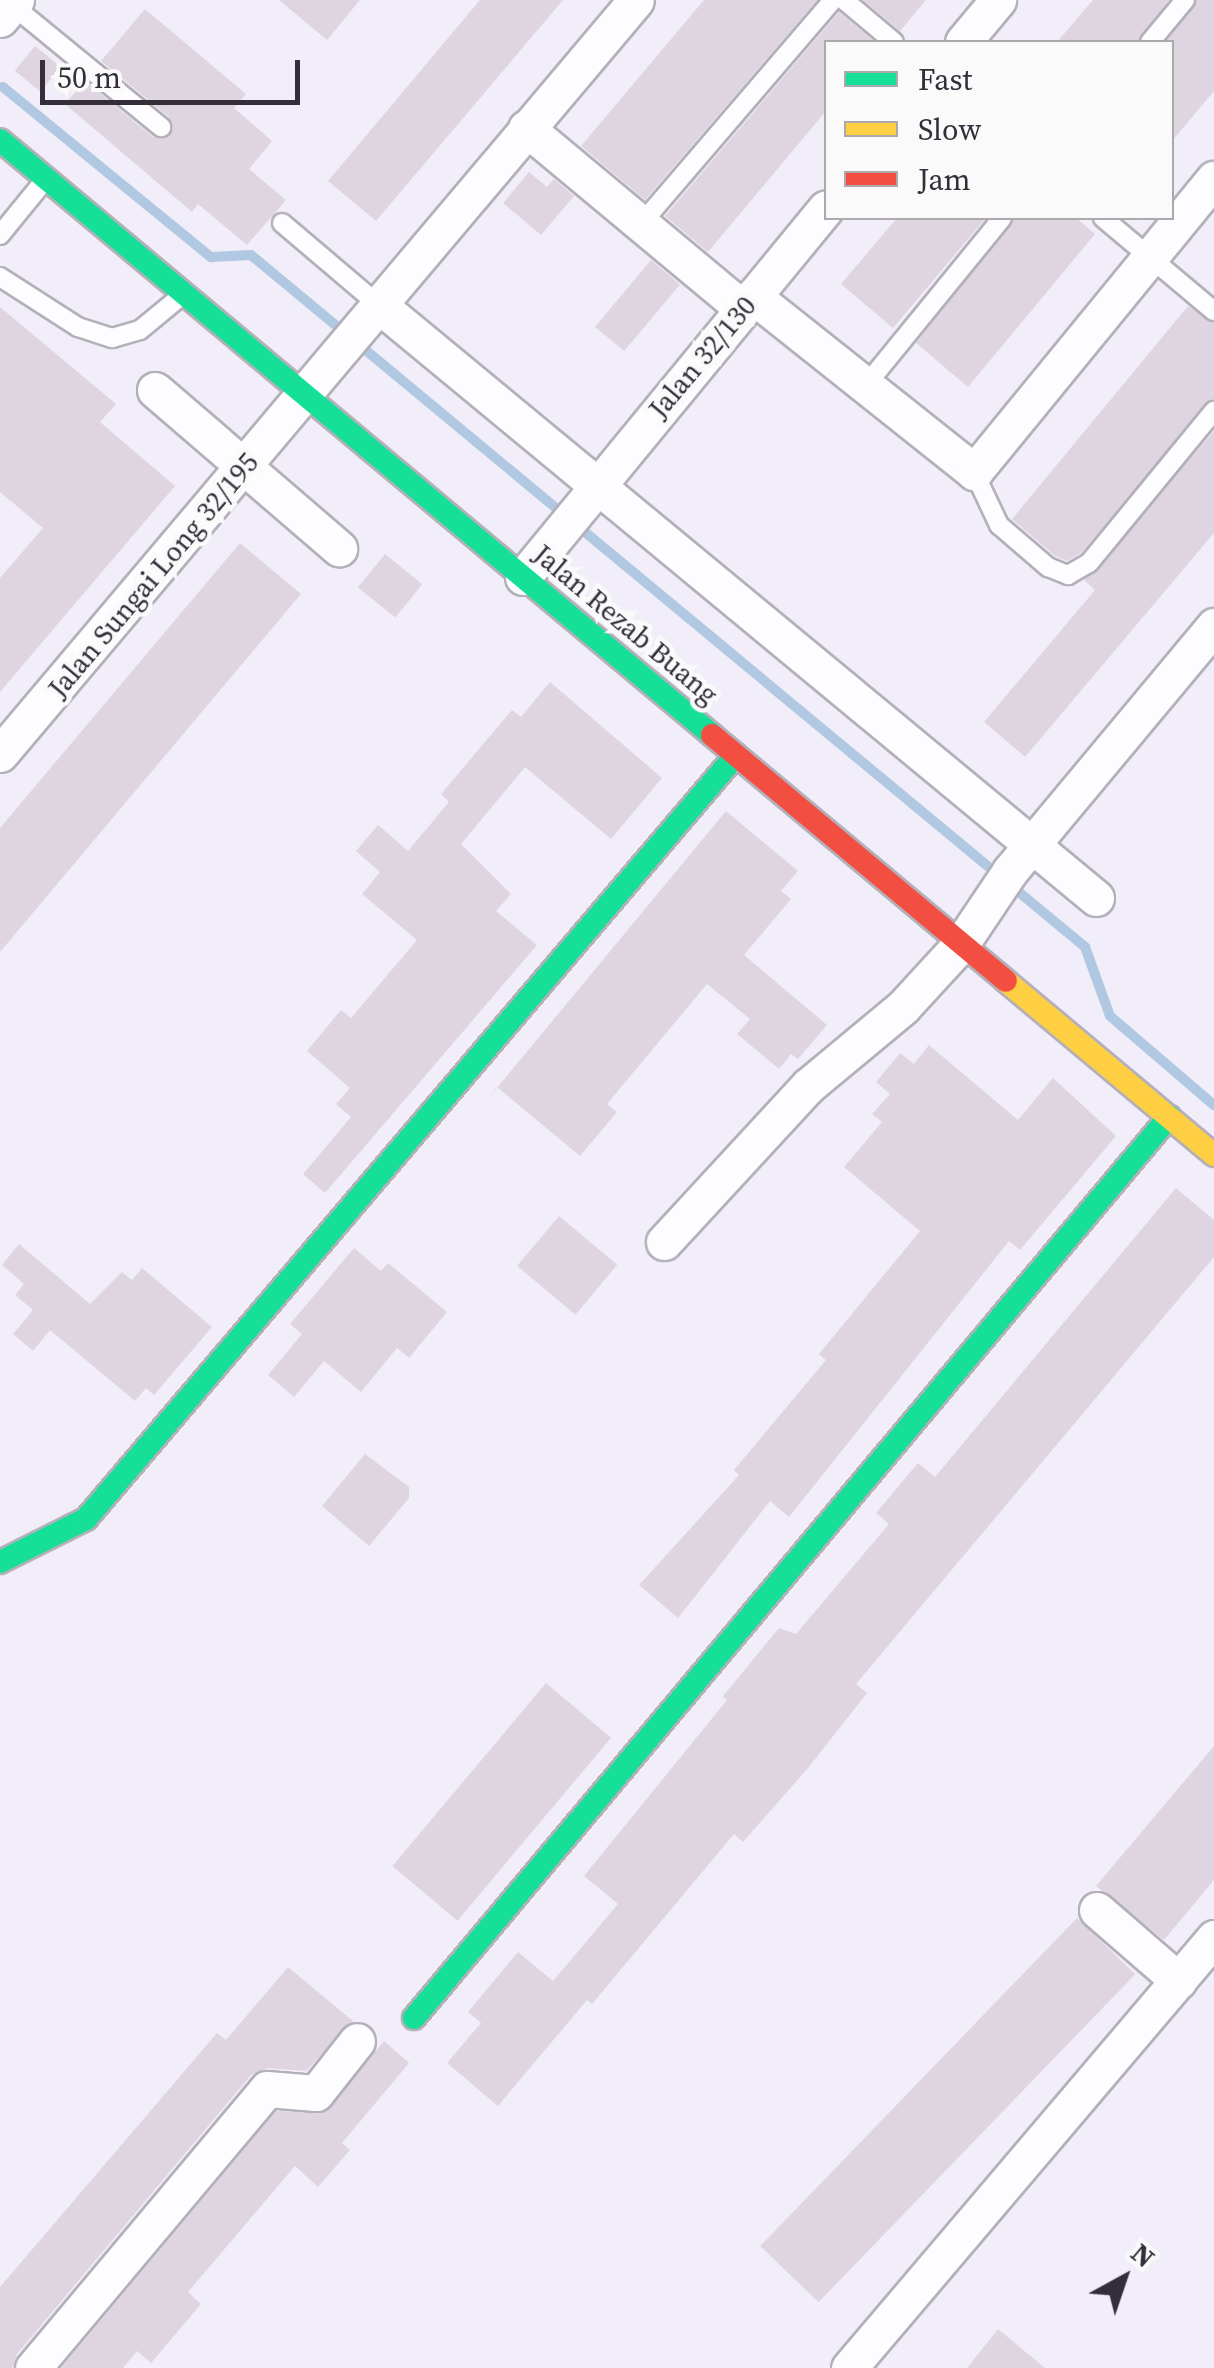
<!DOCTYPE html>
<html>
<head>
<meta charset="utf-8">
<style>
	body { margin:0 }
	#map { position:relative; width:1214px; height:2368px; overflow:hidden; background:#f2eef9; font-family:"Source Serif 4",serif }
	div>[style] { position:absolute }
	.stream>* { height:10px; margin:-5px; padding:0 5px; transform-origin:5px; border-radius:5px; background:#b0c8e1 }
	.building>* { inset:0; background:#ded5e0; transform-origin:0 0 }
	.roads { filter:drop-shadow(2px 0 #b4b0ba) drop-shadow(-2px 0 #b4b0ba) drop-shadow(0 2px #b4b0ba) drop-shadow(0 -2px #b4b0ba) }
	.lane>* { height:18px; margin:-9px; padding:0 9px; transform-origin:9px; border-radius:9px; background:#fdfcfe }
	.street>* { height:35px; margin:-17.5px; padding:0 17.5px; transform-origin:17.5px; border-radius:17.5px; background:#fdfcfe }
	.fast>* { height:22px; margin:-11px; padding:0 11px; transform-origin:11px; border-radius:11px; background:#16e098 }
	.slow>* { height:22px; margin:-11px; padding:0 11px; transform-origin:11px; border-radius:11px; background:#ffcf43 }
	.jam>* { height:22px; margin:-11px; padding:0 11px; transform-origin:11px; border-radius:11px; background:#f24e42 }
	span { translate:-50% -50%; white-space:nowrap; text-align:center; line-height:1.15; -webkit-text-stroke:9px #fafafa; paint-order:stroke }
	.street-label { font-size:28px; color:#342e3b }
	.legend { position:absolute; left:824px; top:40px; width:350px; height:180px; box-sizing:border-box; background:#fafafa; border:2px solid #aba8ae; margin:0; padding:12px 18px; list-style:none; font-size:30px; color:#342e3b }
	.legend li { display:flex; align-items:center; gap:20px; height:50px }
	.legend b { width:50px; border:2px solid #aba8ae }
	.north { position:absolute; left:1074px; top:2228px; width:100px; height:100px; -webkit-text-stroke:8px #fafafa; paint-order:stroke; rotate:40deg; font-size:28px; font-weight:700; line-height:40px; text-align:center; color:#342e3b }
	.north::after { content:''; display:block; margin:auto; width:35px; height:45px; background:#342e3b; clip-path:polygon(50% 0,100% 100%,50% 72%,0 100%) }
	.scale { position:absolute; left:40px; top:60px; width:260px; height:45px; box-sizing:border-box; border:5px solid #342e3b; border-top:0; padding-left:12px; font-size:30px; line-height:35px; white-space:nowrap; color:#342e3b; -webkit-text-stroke:8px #fafafa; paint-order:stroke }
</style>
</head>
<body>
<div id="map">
	<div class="stream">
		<div style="left:3px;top:87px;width:269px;rotate:39.3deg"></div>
		<div style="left:211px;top:257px;width:40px;rotate:-2.9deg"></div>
		<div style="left:251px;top:255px;width:1084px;rotate:39.68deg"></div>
		<div style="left:1085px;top:947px;width:73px;rotate:70.1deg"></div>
		<div style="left:1110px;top:1016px;width:137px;rotate:40.6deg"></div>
	</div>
	<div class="building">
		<div style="clip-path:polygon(279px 0,360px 0,327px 40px)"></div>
		<div style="clip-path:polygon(480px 0,563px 0,376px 221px,328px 181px)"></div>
		<div style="clip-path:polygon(704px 0,817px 0,645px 200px,581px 146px)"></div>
		<div style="clip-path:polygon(863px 0,926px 0,900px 31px)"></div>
		<div style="clip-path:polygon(1093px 0,1169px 0,1138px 42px,1057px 42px)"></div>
		<div style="clip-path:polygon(1197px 0,1214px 0,1214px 91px,1172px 141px,1172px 42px,1166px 42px)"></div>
		<div style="clip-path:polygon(145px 9px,246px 94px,234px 108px,272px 141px,249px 169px,286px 200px,247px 245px,198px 204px,192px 212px,65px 104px,85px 81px,153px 137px,170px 136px,169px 117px,101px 61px)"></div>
		<div style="clip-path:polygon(839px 12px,875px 42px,826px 42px,826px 111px,708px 252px,665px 216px)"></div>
		<div style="left:35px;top:46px;width:33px;height:32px;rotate:39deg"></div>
		<div style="clip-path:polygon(529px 172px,547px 187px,554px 179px,574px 196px,541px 235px,503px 203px)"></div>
		<div style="clip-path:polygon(897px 218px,986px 218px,893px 328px,841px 284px)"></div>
		<div style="clip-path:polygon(1014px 218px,1076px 218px,1095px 234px,968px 387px,916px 343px)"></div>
		<div style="left:651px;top:260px;width:38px;height:87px;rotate:40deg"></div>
		<div style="clip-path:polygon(1188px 306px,1214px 323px,1214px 399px,1081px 553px,1067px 561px,1055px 556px,1012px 519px)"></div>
		<div style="clip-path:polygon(0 307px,116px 404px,100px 422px,175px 486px,0 692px,0 578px,43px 528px,0 492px)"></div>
		<div style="clip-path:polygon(1214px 431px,1214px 533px,1025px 757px,984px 722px,1095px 590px,1084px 580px)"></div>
		<div style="clip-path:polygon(240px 543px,301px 594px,0 952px,0 828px)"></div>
		<div style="left:385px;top:554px;width:48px;height:43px;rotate:39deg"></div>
		<div style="clip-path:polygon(550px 682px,662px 778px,611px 839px,525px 767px,461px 844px,511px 894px,496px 911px,537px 945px,325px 1193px,303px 1174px,351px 1117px,336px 1104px,350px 1088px,307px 1051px,341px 1010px,351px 1018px,417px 940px,362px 894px,380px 872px,356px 851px,378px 825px,408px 851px,449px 802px,441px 794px,512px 710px,521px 717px)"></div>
		<div style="clip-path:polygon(726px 811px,798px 871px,781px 891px,791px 899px,744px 955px,827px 1025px,798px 1059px,791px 1054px,779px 1069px,737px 1034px,750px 1019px,707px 984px,607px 1104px,617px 1112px,580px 1156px,497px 1087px,487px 1100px)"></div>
		<div style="clip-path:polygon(929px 1045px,1018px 1120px,1053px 1078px,1116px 1136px,1020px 1250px,1009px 1241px,789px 1517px,770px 1501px,678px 1618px,639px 1585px,739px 1475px,734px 1470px,826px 1360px,819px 1354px,920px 1231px,844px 1167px,882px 1122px,872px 1114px,890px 1094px,876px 1082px,900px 1053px,914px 1064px)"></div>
		<div style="clip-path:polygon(1176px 1188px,1214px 1220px,1214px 1257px,856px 1684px,867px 1693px,808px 1768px,743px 1842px,734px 1834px,592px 2004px,587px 2000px,498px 2106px,447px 2063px,481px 2023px,468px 2012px,518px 1952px,553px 1981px,618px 1904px,584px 1876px,727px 1700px,723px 1696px,779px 1628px,796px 1634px,889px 1524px,876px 1513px,918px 1463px,935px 1477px)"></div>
		<div style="left:559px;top:1216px;width:76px;height:65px;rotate:40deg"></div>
		<div style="clip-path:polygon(19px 1244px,90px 1304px,122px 1272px,132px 1280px,142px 1268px,212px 1327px,154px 1395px,146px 1388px,135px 1401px,50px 1330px,33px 1351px,13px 1334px,33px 1310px,15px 1295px,24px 1284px,2px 1265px)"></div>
		<div style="clip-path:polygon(354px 1248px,381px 1271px,388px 1263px,447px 1312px,409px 1358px,397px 1348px,361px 1392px,324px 1361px,294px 1397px,268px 1375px,302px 1334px,290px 1324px)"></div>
		<div style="clip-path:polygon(365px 1454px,409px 1487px,409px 1498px,369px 1546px,322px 1506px)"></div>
		<div style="left:546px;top:1683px;width:85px;height:239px;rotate:40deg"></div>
		<div style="clip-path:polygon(1214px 1746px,1214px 1880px,1164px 1940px,1096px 1886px)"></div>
		<div style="left:1077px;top:1918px;width:81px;height:456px;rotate:44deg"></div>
		<div style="clip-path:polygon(288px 1967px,353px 2021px,306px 2071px,268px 2068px,251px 2075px,17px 2354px,12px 2368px,0 2368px,0 2287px,217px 2033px,226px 2040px)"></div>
		<div style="clip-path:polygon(384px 2041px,409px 2063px,342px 2143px,350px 2150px,318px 2187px,295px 2166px,188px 2292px,201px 2304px,151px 2363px,137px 2351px,123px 2368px,61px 2368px,276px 2111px,325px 2112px)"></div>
		<div style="clip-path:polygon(998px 2329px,1045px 2368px,967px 2368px)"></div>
	</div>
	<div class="roads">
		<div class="lane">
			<div style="left:844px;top:0;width:65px;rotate:40deg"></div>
			<div style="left:12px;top:5px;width:193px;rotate:39.3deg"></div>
			<div style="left:1150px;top:42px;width:55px;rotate:-50.2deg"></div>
			<div style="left:1103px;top:218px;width:145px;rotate:40deg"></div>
			<div style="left:282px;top:223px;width:128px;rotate:40.3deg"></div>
			<div style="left:641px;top:224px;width:295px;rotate:-49.4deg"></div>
			<div style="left:0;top:235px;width:70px;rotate:-50.8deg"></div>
			<div style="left:0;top:277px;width:93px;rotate:32.7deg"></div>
			<div style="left:78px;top:327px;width:36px;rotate:18deg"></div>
			<div style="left:112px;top:338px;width:29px;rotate:-16deg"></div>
			<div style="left:140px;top:330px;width:52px;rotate:-39.5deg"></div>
			<div style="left:866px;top:385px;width:215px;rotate:-50.8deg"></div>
			<div style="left:974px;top:472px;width:59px;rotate:64.7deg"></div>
			<div style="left:999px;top:525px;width:65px;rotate:40.6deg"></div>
			<div style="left:1048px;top:567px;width:22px;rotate:22deg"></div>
			<div style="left:1068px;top:575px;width:24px;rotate:-30deg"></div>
			<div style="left:1089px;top:563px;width:197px;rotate:-50.6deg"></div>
		</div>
		<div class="street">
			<div style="left:0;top:19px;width:25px;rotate:-50deg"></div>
			<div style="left:963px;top:42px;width:55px;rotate:-50.2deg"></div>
			<div style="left:526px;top:128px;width:281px;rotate:39.8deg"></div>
			<div style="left:753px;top:296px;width:283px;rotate:38.5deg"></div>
			<div style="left:974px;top:472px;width:379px;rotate:-50.7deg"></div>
			<div style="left:380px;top:306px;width:929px;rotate:39.58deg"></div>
			<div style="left:155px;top:390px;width:243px;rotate:40.7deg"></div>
			<div style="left:523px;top:577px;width:477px;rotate:-50.6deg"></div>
			<div style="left:0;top:754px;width:986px;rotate:-49.85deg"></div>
			<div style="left:664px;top:1242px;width:212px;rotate:-47.3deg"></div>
			<div style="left:808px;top:1086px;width:124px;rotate:-39.7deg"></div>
			<div style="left:903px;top:1007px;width:86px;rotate:-47.4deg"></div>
			<div style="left:961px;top:944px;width:88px;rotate:-56.1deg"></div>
			<div style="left:1010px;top:871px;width:319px;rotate:-50.2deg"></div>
			<div style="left:1097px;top:1910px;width:108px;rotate:40.9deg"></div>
			<div style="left:33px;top:2368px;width:364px;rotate:-50deg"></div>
			<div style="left:267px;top:2089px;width:49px;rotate:4.7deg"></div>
			<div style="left:316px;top:2093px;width:66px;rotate:-51.7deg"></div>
			<div style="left:849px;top:2368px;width:564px;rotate:-49.67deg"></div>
		</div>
		<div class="fast">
			<div style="left:0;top:140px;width:928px;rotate:39.88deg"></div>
			<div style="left:0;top:1562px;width:96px;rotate:-26.6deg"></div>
			<div style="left:86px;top:1519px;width:1003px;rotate:-49.61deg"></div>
			<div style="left:414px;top:2018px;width:1176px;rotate:-50.04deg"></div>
		</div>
		<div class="slow">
			<div style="left:1006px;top:981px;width:271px;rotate:39.9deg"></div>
		</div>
		<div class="jam">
			<div style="left:712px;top:735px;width:383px;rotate:39.9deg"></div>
		</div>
	</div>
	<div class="street-label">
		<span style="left:702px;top:357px;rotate:-50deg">Jalan 32/130</span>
		<span style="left:153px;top:575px;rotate:-50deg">Jalan Sungai Long 32/195</span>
		<span style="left:626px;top:624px;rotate:40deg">Jalan Rezab Buang</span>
	</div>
	<ul class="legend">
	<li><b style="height:12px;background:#16e098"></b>Fast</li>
	<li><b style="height:12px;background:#ffcf43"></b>Slow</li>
	<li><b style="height:12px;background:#f24e42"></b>Jam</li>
	</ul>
	<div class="north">N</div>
	<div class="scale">50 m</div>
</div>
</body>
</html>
